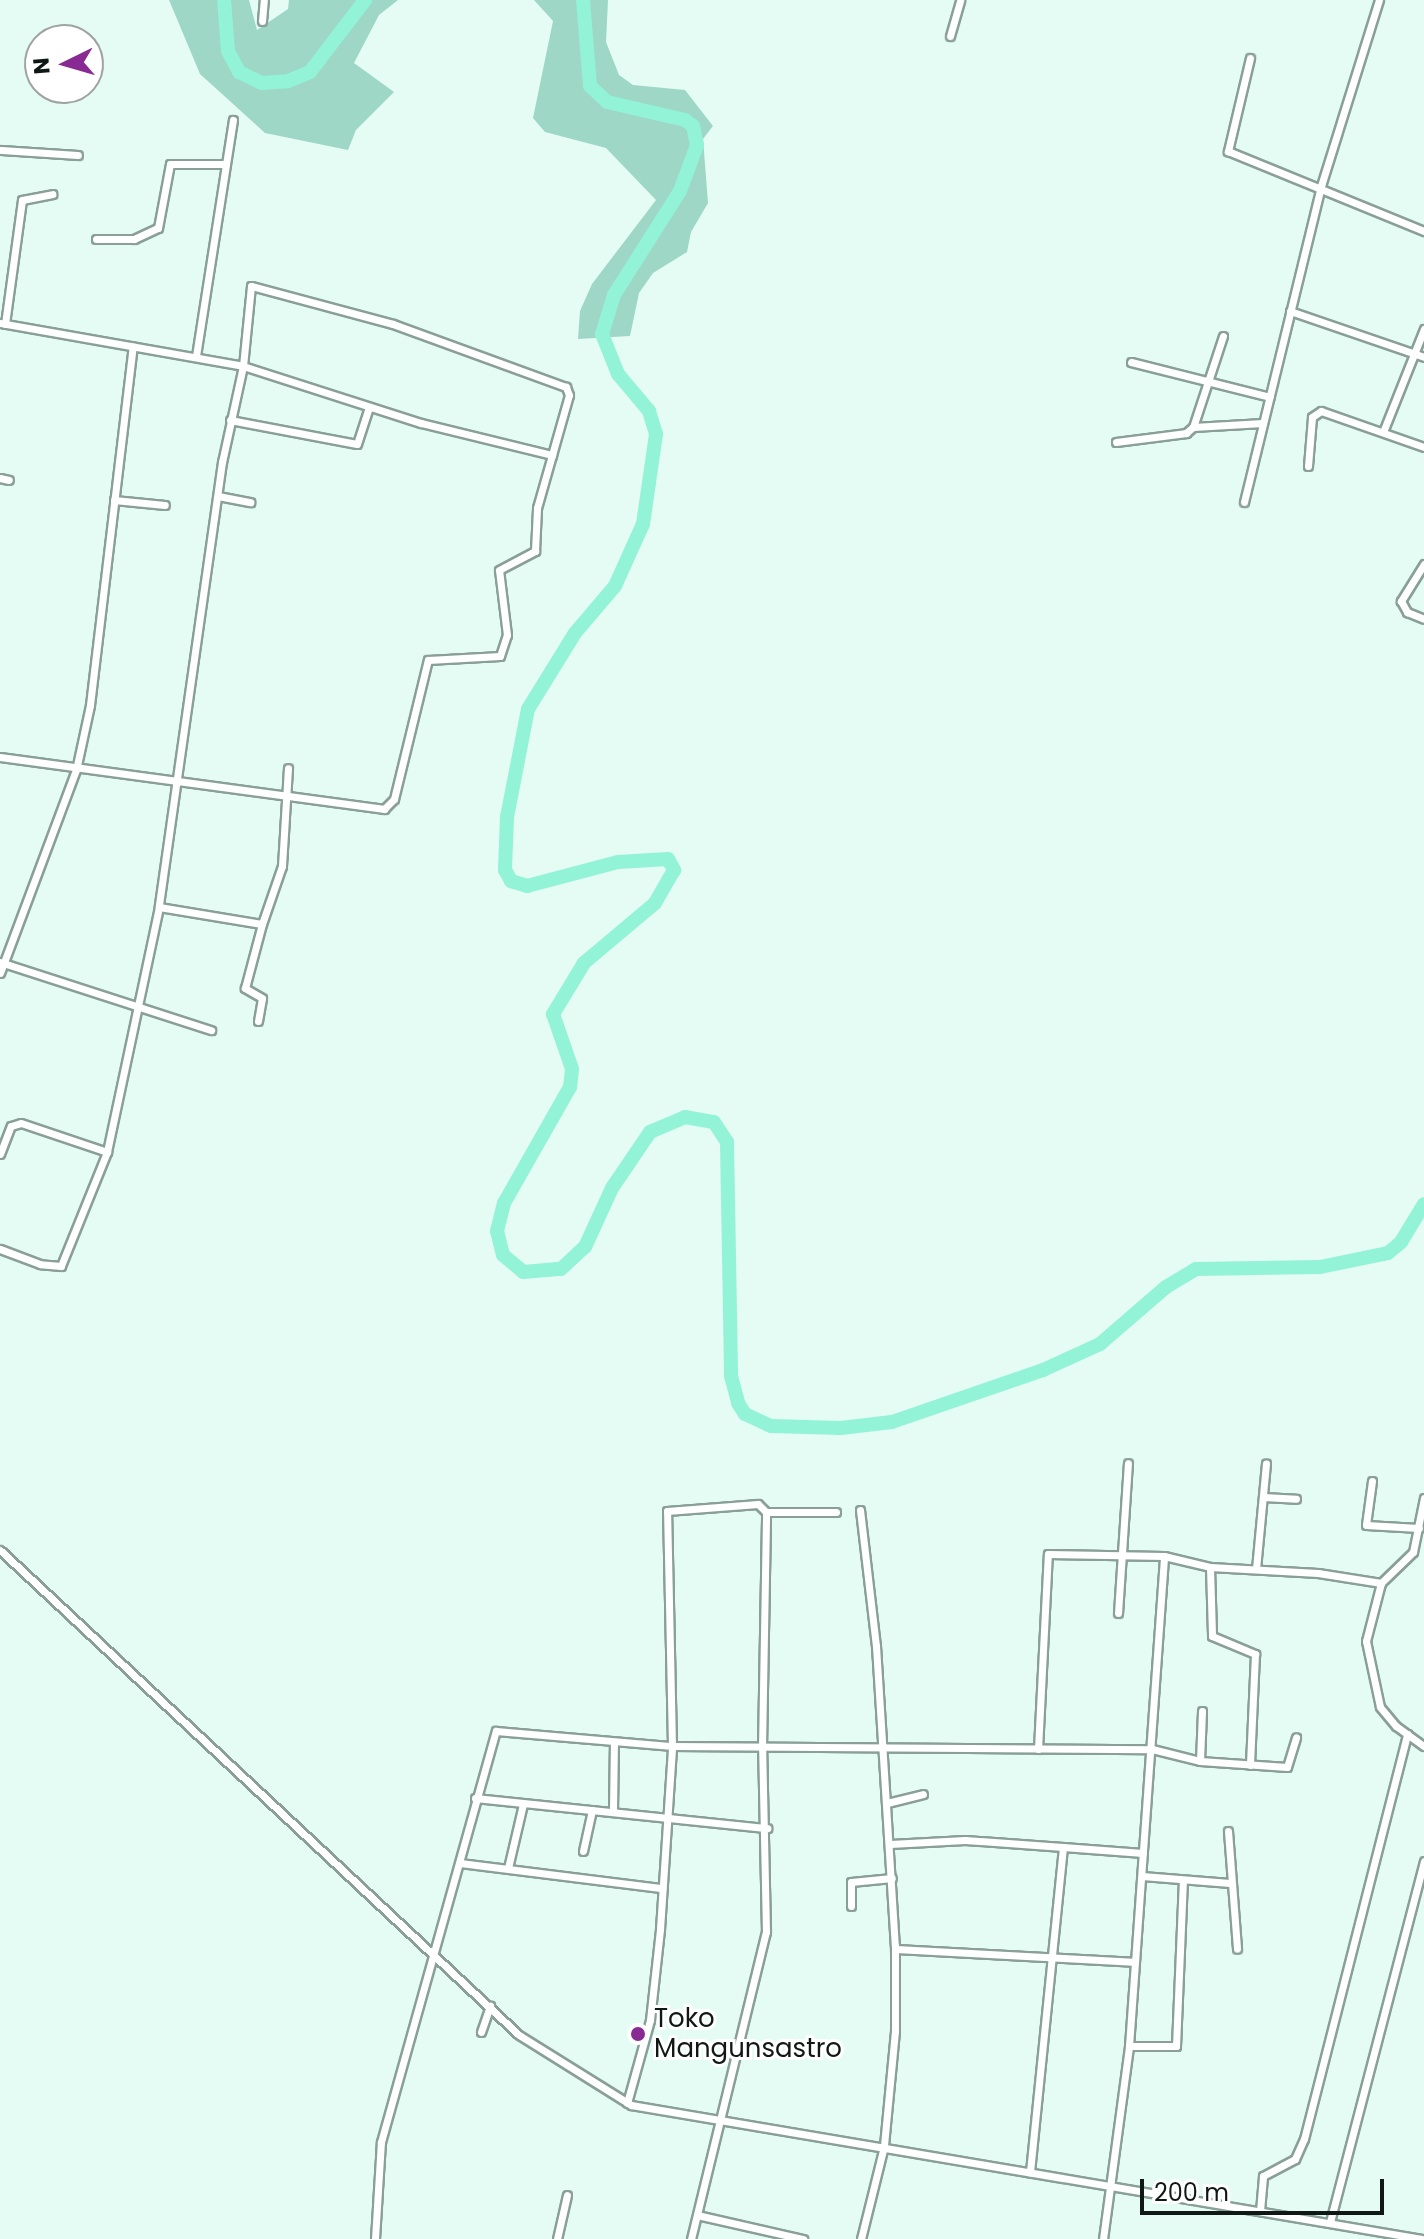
<!DOCTYPE html>
<html>
<head>
<meta charset="utf-8">
<style>
	body { margin:0 }
	#map { position:relative; width:1424px; height:2239px; overflow:hidden; background:#e4fcf4; font-family:Poppins,sans-serif }
	div>[style] { position:absolute }
	.green>* { inset:0; background:#9ed7c5 }
	.river>* { height:14px; margin:-7px; padding:0 7px; transform-origin:7px; border-radius:7px; background:#92f3d7 }
	.roads { filter:drop-shadow(2px 0 #899f98) drop-shadow(-2px 0 #899f98) drop-shadow(0 2px #899f98) drop-shadow(0 -2px #899f98) }
	.minor>* { height:7px; margin:-3.5px; padding:0 3.5px; transform-origin:3.5px; border-radius:3.5px; background:#fff }
	.dots>* { width:22px; height:22px; translate:-50% -50%; box-sizing:border-box; border:4px solid #fff; border-radius:50% }
	span { translate:-50% -50%; white-space:nowrap; text-align:center; line-height:1.15; -webkit-text-stroke:6px #fff; paint-order:stroke }
	.poi-label { font-size:26px; color:#0f1815 }
	.left { translate:0 -50%; text-align:left }
	.north { position:absolute; left:24px; top:24px; width:80px; height:80px; box-sizing:border-box; background:#fff; border:2px solid #9fa3a1; border-radius:50%; rotate:265deg; font-size:22px; font-weight:700; line-height:32px; text-align:center; color:#0f1815 }
	.north::after { content:''; display:block; margin:auto; width:28px; height:36px; background:#892a94; clip-path:polygon(50% 0,100% 100%,50% 72%,0 100%) }
	.scale { position:absolute; left:1140px; top:2179px; width:244px; height:36px; box-sizing:border-box; border:4px solid #0f1815; border-top:0; padding-left:10px; font-size:24px; line-height:28px; white-space:nowrap; color:#0f1815; -webkit-text-stroke:6px #fff; paint-order:stroke }
</style>
</head>
<body>
<div id="map">
	<div class="green">
		<div style="clip-path:polygon(169px 0,249px 0,257px 30px,288px 9px,289px 0,398px 0,379px 15px,354px 63px,394px 92px,356px 130px,348px 150px,265px 133px,200px 74px)"></div>
		<div style="clip-path:polygon(534px 0,608px 0,606px 42px,619px 75px,633px 85px,685px 90px,713px 126px,703px 139px,708px 203px,691px 232px,687px 252px,653px 273px,639px 293px,630px 336px,578px 339px,580px 311px,592px 284px,656px 200px,606px 148px,545px 132px,533px 118px,553px 21px)"></div>
	</div>
	<div class="river">
		<div style="left:224px;top:0;width:51px;rotate:85.5deg"></div>
		<div style="left:228px;top:51px;width:24px;rotate:62deg"></div>
		<div style="left:239px;top:72px;width:25px;rotate:26deg"></div>
		<div style="left:262px;top:83px;width:26px;rotate:-4deg"></div>
		<div style="left:288px;top:81px;width:24px;rotate:-22deg"></div>
		<div style="left:310px;top:72px;width:91px;rotate:-52.6deg"></div>
		<div style="left:583px;top:0;width:86px;rotate:85.3deg"></div>
		<div style="left:590px;top:86px;width:23px;rotate:43deg"></div>
		<div style="left:607px;top:102px;width:80px;rotate:13deg"></div>
		<div style="left:685px;top:120px;width:10px;rotate:37deg"></div>
		<div style="left:693px;top:126px;width:19px;rotate:78deg"></div>
		<div style="left:697px;top:145px;width:49px;rotate:110.3deg"></div>
		<div style="left:680px;top:191px;width:123px;rotate:122.4deg"></div>
		<div style="left:614px;top:295px;width:41px;rotate:107.1deg"></div>
		<div style="left:602px;top:334px;width:43px;rotate:68.2deg"></div>
		<div style="left:618px;top:374px;width:48px;rotate:50deg"></div>
		<div style="left:649px;top:411px;width:24px;rotate:73deg"></div>
		<div style="left:656px;top:434px;width:91px;rotate:98.2deg"></div>
		<div style="left:643px;top:524px;width:68px;rotate:114.3deg"></div>
		<div style="left:615px;top:586px;width:62px;rotate:130.4deg"></div>
		<div style="left:575px;top:633px;width:89px;rotate:121.7deg"></div>
		<div style="left:528px;top:709px;width:110px;rotate:101deg"></div>
		<div style="left:507px;top:817px;width:53px;rotate:92.2deg"></div>
		<div style="left:505px;top:870px;width:13px;rotate:61deg"></div>
		<div style="left:511px;top:881px;width:17px;rotate:17deg"></div>
		<div style="left:527px;top:886px;width:94px;rotate:-14.8deg"></div>
		<div style="left:618px;top:862px;width:50px;rotate:-3.4deg"></div>
		<div style="left:668px;top:859px;width:13px;rotate:61deg"></div>
		<div style="left:674px;top:870px;width:39px;rotate:120deg"></div>
		<div style="left:654px;top:904px;width:92px;rotate:139.9deg"></div>
		<div style="left:584px;top:963px;width:60px;rotate:121.3deg"></div>
		<div style="left:553px;top:1014px;width:58px;rotate:70.9deg"></div>
		<div style="left:572px;top:1069px;width:18px;rotate:96deg"></div>
		<div style="left:570px;top:1087px;width:133px;rotate:119.6deg"></div>
		<div style="left:504px;top:1203px;width:29px;rotate:104deg"></div>
		<div style="left:497px;top:1231px;width:25px;rotate:76deg"></div>
		<div style="left:503px;top:1255px;width:26px;rotate:40deg"></div>
		<div style="left:523px;top:1272px;width:38px;rotate:-5deg"></div>
		<div style="left:561px;top:1269px;width:33px;rotate:-43deg"></div>
		<div style="left:585px;top:1247px;width:65px;rotate:-65.4deg"></div>
		<div style="left:612px;top:1188px;width:68px;rotate:-55.8deg"></div>
		<div style="left:650px;top:1132px;width:38px;rotate:-23deg"></div>
		<div style="left:685px;top:1117px;width:29px;rotate:10deg"></div>
		<div style="left:714px;top:1122px;width:24px;rotate:57deg"></div>
		<div style="left:727px;top:1142px;width:234px;rotate:89deg"></div>
		<div style="left:731px;top:1376px;width:28px;rotate:75deg"></div>
		<div style="left:738px;top:1403px;width:13px;rotate:58deg"></div>
		<div style="left:745px;top:1414px;width:29px;rotate:25deg"></div>
		<div style="left:771px;top:1426px;width:70px;rotate:1.6deg"></div>
		<div style="left:841px;top:1428px;width:51px;rotate:-6.7deg"></div>
		<div style="left:892px;top:1422px;width:160px;rotate:-19deg"></div>
		<div style="left:1043px;top:1370px;width:63px;rotate:-24.5deg"></div>
		<div style="left:1100px;top:1344px;width:87px;rotate:-40.8deg"></div>
		<div style="left:1166px;top:1287px;width:35px;rotate:-31deg"></div>
		<div style="left:1196px;top:1269px;width:124px;rotate:-0.9deg"></div>
		<div style="left:1320px;top:1267px;width:69px;rotate:-11.6deg"></div>
		<div style="left:1388px;top:1253px;width:17px;rotate:-40deg"></div>
		<div style="left:1401px;top:1242px;width:44px;rotate:-58.8deg"></div>
	</div>
	<div class="roads">
		<div class="minor">
			<div style="left:262px;top:21px;width:21px;rotate:-85deg"></div>
			<div style="left:950px;top:36px;width:37px;rotate:-74deg"></div>
			<div style="left:1250px;top:58px;width:96px;rotate:103.3deg"></div>
			<div style="left:1228px;top:151px;width:212px;rotate:22.2deg"></div>
			<div style="left:0;top:150px;width:78px;rotate:3.7deg"></div>
			<div style="left:96px;top:239px;width:38px"></div>
			<div style="left:134px;top:239px;width:26px;rotate:-25deg"></div>
			<div style="left:158px;top:228px;width:65px;rotate:-79.4deg"></div>
			<div style="left:170px;top:164px;width:56px"></div>
			<div style="left:1290px;top:311px;width:142px;rotate:18.9deg"></div>
			<div style="left:0;top:323px;width:247px;rotate:10deg"></div>
			<div style="left:243px;top:366px;width:98px;rotate:102.3deg"></div>
			<div style="left:222px;top:462px;width:449px;rotate:98.1deg"></div>
			<div style="left:159px;top:907px;width:250px;rotate:102deg"></div>
			<div style="left:107px;top:1152px;width:123px;rotate:112deg"></div>
			<div style="left:61px;top:1266px;width:21px;rotate:-175deg"></div>
			<div style="left:40px;top:1264px;width:43px;rotate:-159.4deg"></div>
			<div style="left:5px;top:324px;width:125px;rotate:-82.2deg"></div>
			<div style="left:22px;top:200px;width:31px;rotate:-11deg"></div>
			<div style="left:1223px;top:336px;width:96px;rotate:108.2deg"></div>
			<div style="left:1193px;top:427px;width:70px;rotate:-3.3deg"></div>
			<div style="left:196px;top:356px;width:239px;rotate:-81.1deg"></div>
			<div style="left:1131px;top:362px;width:143px;rotate:14.1deg"></div>
			<div style="left:230px;top:420px;width:129px;rotate:10.7deg"></div>
			<div style="left:357px;top:444px;width:39px;rotate:-72deg"></div>
			<div style="left:1383px;top:432px;width:111px;rotate:-68.3deg"></div>
			<div style="left:1116px;top:442px;width:71px;rotate:-7.3deg"></div>
			<div style="left:1186px;top:433px;width:9px;rotate:-41deg"></div>
			<div style="left:1308px;top:466px;width:49px;rotate:-85.3deg"></div>
			<div style="left:1312px;top:417px;width:11px;rotate:-34deg"></div>
			<div style="left:1321px;top:411px;width:109px;rotate:19.3deg"></div>
			<div style="left:0;top:478px;width:9px;rotate:13deg"></div>
			<div style="left:218px;top:496px;width:33px;rotate:11deg"></div>
			<div style="left:114px;top:500px;width:51px;rotate:5.6deg"></div>
			<div style="left:1244px;top:502px;width:325px;rotate:-76.3deg"></div>
			<div style="left:1321px;top:186px;width:195px;rotate:-72.7deg"></div>
			<div style="left:1424px;top:564px;width:44px;rotate:121.9deg"></div>
			<div style="left:1401px;top:601px;width:13px;rotate:61deg"></div>
			<div style="left:1407px;top:612px;width:18px;rotate:22deg"></div>
			<div style="left:0;top:757px;width:388px;rotate:7.7deg"></div>
			<div style="left:384px;top:809px;width:14px;rotate:-45deg"></div>
			<div style="left:394px;top:799px;width:143px;rotate:-76.3deg"></div>
			<div style="left:428px;top:660px;width:72px;rotate:-3.2deg"></div>
			<div style="left:500px;top:656px;width:22px;rotate:-72deg"></div>
			<div style="left:507px;top:635px;width:65px;rotate:-97deg"></div>
			<div style="left:499px;top:570px;width:41px;rotate:-27.8deg"></div>
			<div style="left:535px;top:551px;width:43px;rotate:-87.3deg"></div>
			<div style="left:537px;top:508px;width:55px;rotate:-74.2deg"></div>
			<div style="left:552px;top:455px;width:62px;rotate:-74.2deg"></div>
			<div style="left:569px;top:395px;width:9px;rotate:-111deg"></div>
			<div style="left:566px;top:387px;width:184px;rotate:-160deg"></div>
			<div style="left:393px;top:324px;width:147px;rotate:-165deg"></div>
			<div style="left:251px;top:286px;width:80px;rotate:95.7deg"></div>
			<div style="left:243px;top:366px;width:187px;rotate:17.8deg"></div>
			<div style="left:421px;top:423px;width:135px;rotate:13.7deg"></div>
			<div style="left:159px;top:907px;width:104px;rotate:9.4deg"></div>
			<div style="left:262px;top:924px;width:61px;rotate:-71deg"></div>
			<div style="left:282px;top:866px;width:98px;rotate:-86.5deg"></div>
			<div style="left:0;top:962px;width:222px;rotate:17.9deg"></div>
			<div style="left:0;top:973px;width:217px;rotate:-69.5deg"></div>
			<div style="left:76px;top:770px;width:66px;rotate:-77.8deg"></div>
			<div style="left:90px;top:705px;width:361px;rotate:-83.2deg"></div>
			<div style="left:258px;top:1021px;width:23px;rotate:-80deg"></div>
			<div style="left:262px;top:998px;width:20px;rotate:-150deg"></div>
			<div style="left:245px;top:988px;width:66px;rotate:-75.1deg"></div>
			<div style="left:0;top:1154px;width:30px;rotate:-69deg"></div>
			<div style="left:11px;top:1126px;width:10px;rotate:-17deg"></div>
			<div style="left:21px;top:1123px;width:91px;rotate:18.6deg"></div>
			<div style="left:1372px;top:1481px;width:44px;rotate:97.8deg"></div>
			<div style="left:1366px;top:1525px;width:53px;rotate:3.2deg"></div>
			<div style="left:1263px;top:1497px;width:33px;rotate:3deg"></div>
			<div style="left:1424px;top:1498px;width:55px;rotate:101.5deg"></div>
			<div style="left:1413px;top:1552px;width:45px;rotate:135.9deg"></div>
			<div style="left:1381px;top:1583px;width:60px;rotate:104.5deg"></div>
			<div style="left:1366px;top:1641px;width:67px;rotate:78deg"></div>
			<div style="left:1380px;top:1707px;width:25px;rotate:50deg"></div>
			<div style="left:1396px;top:1726px;width:34px;rotate:36deg"></div>
			<div style="left:860px;top:1510px;width:137px;rotate:83.3deg"></div>
			<div style="left:876px;top:1646px;width:301px;rotate:86.4deg"></div>
			<div style="left:895px;top:1946px;width:85px;rotate:90deg"></div>
			<div style="left:895px;top:2031px;width:116px;rotate:95.5deg"></div>
			<div style="left:884px;top:2146px;width:96px;rotate:103.9deg"></div>
			<div style="left:0;top:1550px;width:710px;rotate:43.06deg"></div>
			<div style="left:519px;top:2035px;width:132px;rotate:32deg"></div>
			<div style="left:631px;top:2105px;width:802px;rotate:9.61deg"></div>
			<div style="left:1210px;top:1567px;width:69px;rotate:88.3deg"></div>
			<div style="left:1212px;top:1636px;width:47px;rotate:22.7deg"></div>
			<div style="left:1255px;top:1654px;width:111px;rotate:92.6deg"></div>
			<div style="left:1256px;top:1569px;width:106px;rotate:-84.6deg"></div>
			<div style="left:1118px;top:1613px;width:150px;rotate:-86.2deg"></div>
			<div style="left:1038px;top:1749px;width:195px;rotate:-87.1deg"></div>
			<div style="left:1048px;top:1554px;width:116px;rotate:1deg"></div>
			<div style="left:1164px;top:1556px;width:47px;rotate:13.4deg"></div>
			<div style="left:1210px;top:1567px;width:108px;rotate:3.2deg"></div>
			<div style="left:1318px;top:1573px;width:64px;rotate:9deg"></div>
			<div style="left:1200px;top:1761px;width:50px;rotate:-87.7deg"></div>
			<div style="left:475px;top:1798px;width:294px;rotate:5.9deg"></div>
			<div style="left:887px;top:1803px;width:37px;rotate:-14deg"></div>
			<div style="left:613px;top:1811px;width:68px;rotate:-89.2deg"></div>
			<div style="left:1228px;top:1831px;width:118px;rotate:85.6deg"></div>
			<div style="left:890px;top:1844px;width:75px;rotate:-3.1deg"></div>
			<div style="left:965px;top:1840px;width:98px;rotate:4.1deg"></div>
			<div style="left:1063px;top:1847px;width:327px;rotate:95.8deg"></div>
			<div style="left:1063px;top:1847px;width:80px;rotate:4.3deg"></div>
			<div style="left:583px;top:1851px;width:42px;rotate:-77.6deg"></div>
			<div style="left:460px;top:1863px;width:204px;rotate:7.1deg"></div>
			<div style="left:508px;top:1868px;width:66px;rotate:-76.8deg"></div>
			<div style="left:1142px;top:1876px;width:88px;rotate:4.5deg"></div>
			<div style="left:851px;top:1906px;width:24px;rotate:-90deg"></div>
			<div style="left:851px;top:1882px;width:41px;rotate:-5.6deg"></div>
			<div style="left:895px;top:1949px;width:239px;rotate:3.1deg"></div>
			<div style="left:481px;top:2032px;width:28px;rotate:-71deg"></div>
			<div style="left:1129px;top:2046px;width:47px"></div>
			<div style="left:1176px;top:2046px;width:165px;rotate:-87.6deg"></div>
			<div style="left:627px;top:2103px;width:86px;rotate:-74.5deg"></div>
			<div style="left:650px;top:2020px;width:92px;rotate:-83.7deg"></div>
			<div style="left:660px;top:1929px;width:183px;rotate:-86.2deg"></div>
			<div style="left:672px;top:1746px;width:235px;rotate:-91.2deg"></div>
			<div style="left:667px;top:1511px;width:91px;rotate:-4.4deg"></div>
			<div style="left:758px;top:1504px;width:11px;rotate:45deg"></div>
			<div style="left:766px;top:1512px;width:70px"></div>
			<div style="left:1260px;top:2211px;width:35px;rotate:-85deg"></div>
			<div style="left:1263px;top:2176px;width:36px;rotate:-28deg"></div>
			<div style="left:1295px;top:2159px;width:22px;rotate:-66deg"></div>
			<div style="left:1304px;top:2139px;width:418px;rotate:-75.7deg"></div>
			<div style="left:697px;top:2215px;width:109px;rotate:12.8deg"></div>
			<div style="left:1330px;top:2222px;width:373px;rotate:-75.4deg"></div>
			<div style="left:375px;top:2239px;width:97px;rotate:-86.5deg"></div>
			<div style="left:381px;top:2142px;width:427px;rotate:-74.4deg"></div>
			<div style="left:496px;top:1731px;width:177px;rotate:4.9deg"></div>
			<div style="left:672px;top:1746px;width:480px;rotate:0.4deg"></div>
			<div style="left:1152px;top:1749px;width:49px;rotate:14deg"></div>
			<div style="left:1200px;top:1761px;width:87px;rotate:3.9deg"></div>
			<div style="left:1287px;top:1767px;width:31px;rotate:-73deg"></div>
			<div style="left:557px;top:2239px;width:45px;rotate:-77.2deg"></div>
			<div style="left:691px;top:2239px;width:316px;rotate:-76.3deg"></div>
			<div style="left:766px;top:1932px;width:184px;rotate:-91.2deg"></div>
			<div style="left:762px;top:1748px;width:236px;rotate:-89deg"></div>
			<div style="left:1103px;top:2239px;width:195px;rotate:-82.3deg"></div>
			<div style="left:1129px;top:2046px;width:491px;rotate:-85.9deg"></div>
		</div>
	</div>
	<div class="dots">
		<div style="left:638px;top:2034px;background:#892a94"></div>
	</div>
	<div class="poi-label">
		<span class="left" style="left:654px;top:2034px">Toko<br>Mangunsastro</span>
	</div>
	<div class="north">N</div>
	<div class="scale">200 m</div>
</div>
</body>
</html>
